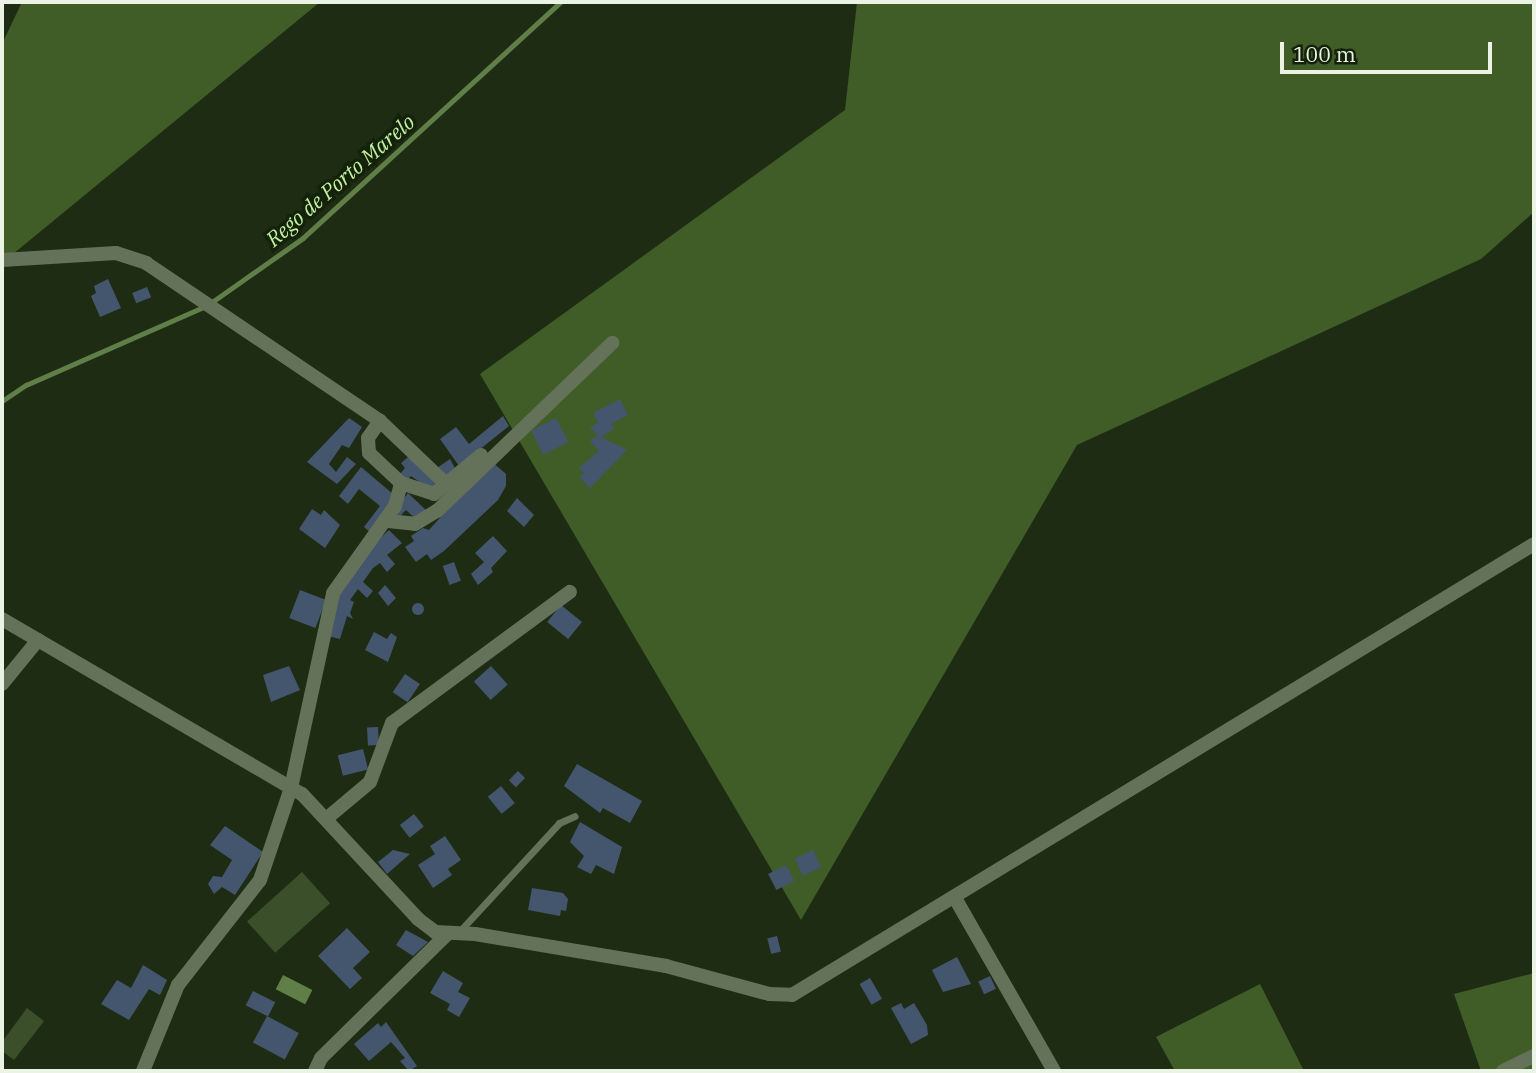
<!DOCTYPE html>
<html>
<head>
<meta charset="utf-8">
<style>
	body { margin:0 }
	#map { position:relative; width:1536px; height:1073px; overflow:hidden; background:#1f2c14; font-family:"IBM Plex Serif",serif }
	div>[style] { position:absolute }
	.green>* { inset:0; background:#3b4f2b; transform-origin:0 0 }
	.forest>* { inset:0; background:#405d28 }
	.water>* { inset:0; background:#5f7e48; transform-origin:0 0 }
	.stream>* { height:4.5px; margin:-2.25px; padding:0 2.25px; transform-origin:2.25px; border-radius:2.25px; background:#5f7e48 }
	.building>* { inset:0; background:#43566d; transform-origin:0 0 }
	.round { border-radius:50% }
	.lane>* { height:7px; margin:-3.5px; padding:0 3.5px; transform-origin:3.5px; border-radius:3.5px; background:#64725a }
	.street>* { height:14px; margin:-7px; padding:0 7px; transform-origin:7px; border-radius:7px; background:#64725a }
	span { translate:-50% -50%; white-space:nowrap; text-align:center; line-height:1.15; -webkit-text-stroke:7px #15220b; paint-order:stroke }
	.water-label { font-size:21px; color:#c2f1a0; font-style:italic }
	.frame { position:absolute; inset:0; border:4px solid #eaf3e4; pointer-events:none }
	.scale { position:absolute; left:1280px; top:42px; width:212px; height:32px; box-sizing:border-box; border:4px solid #eaf3e4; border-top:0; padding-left:9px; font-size:21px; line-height:24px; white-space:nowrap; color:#eaf3e4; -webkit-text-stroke:5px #15220b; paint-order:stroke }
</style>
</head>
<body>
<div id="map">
	<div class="green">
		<div style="left:302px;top:872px;width:42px;height:74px;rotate:48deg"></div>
		<div style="clip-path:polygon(27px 1008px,44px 1021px,14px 1060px,2px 1051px,2px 1042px)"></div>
	</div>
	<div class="forest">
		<div style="clip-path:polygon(22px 2px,320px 2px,2px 263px,2px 44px)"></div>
		<div style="clip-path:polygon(857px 2px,1534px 2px,1534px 212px,1481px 259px,1077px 445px,801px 920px,480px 374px,845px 110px)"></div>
		<div style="clip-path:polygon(1534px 973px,1534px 1071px,1481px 1071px,1454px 994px)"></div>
		<div style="clip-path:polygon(1260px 984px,1304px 1071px,1175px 1071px,1156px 1037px)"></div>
	</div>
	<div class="water">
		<div style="left:283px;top:975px;width:33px;height:16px;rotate:27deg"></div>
	</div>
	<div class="stream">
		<div style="left:212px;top:302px;width:111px;rotate:-35.1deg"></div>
		<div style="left:303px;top:238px;width:350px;rotate:-42.5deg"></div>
		<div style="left:2px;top:401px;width:29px;rotate:-34deg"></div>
		<div style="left:26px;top:385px;width:194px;rotate:-23.7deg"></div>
	</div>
	<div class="building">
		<div style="clip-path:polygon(108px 279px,121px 308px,100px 317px,91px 296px,96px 293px,94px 286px)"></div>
		<div style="left:147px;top:287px;width:11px;height:16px;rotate:68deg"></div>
		<div style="clip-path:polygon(620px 399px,628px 415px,611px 424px,614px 429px,601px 437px,627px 450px,590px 488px,579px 477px,584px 473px,579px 468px,599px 451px,590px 441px,598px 435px,590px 428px,598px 422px,593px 413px)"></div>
		<div style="clip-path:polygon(503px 416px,509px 426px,459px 466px,440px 439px,456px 427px,469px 444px)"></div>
		<div style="clip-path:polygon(349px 418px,362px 427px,349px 448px,342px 445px,329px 464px,336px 472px,347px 457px,356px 464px,337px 484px,307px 462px)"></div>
		<div style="left:556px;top:418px;width:27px;height:28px;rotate:63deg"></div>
		<div style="clip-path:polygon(408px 457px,437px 480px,431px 490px,411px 476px,407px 480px,399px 475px,405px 468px,401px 463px)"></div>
		<div style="clip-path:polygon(450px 459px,455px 468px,443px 478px,437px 468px)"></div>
		<div style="clip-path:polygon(491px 461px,506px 474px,506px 486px,498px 500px,444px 551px,431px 560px,427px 554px,416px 562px,405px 547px,414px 541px,411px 536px,423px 528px,429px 530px)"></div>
		<div style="clip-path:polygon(361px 467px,393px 494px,393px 502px,372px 534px,364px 527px,380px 506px,359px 489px,348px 504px,339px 496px)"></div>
		<div style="clip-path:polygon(408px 493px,429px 513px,417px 520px,406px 510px,400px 516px,394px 511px)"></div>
		<div style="clip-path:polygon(517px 498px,534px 515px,524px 527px,507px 511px)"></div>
		<div style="clip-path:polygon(312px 509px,321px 515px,324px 510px,340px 525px,325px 548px,299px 529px)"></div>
		<div style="clip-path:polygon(389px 530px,402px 543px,387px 555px,395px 564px,387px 572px,380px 563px,373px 568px,363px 582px,373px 591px,367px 598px,358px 589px,350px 600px,354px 602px,350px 613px,353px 619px,347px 616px,340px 639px,328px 636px,337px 596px,367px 550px)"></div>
		<div style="clip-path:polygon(493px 536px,507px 551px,491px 568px,493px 572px,478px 585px,471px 574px,484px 562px,475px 553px)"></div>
		<div style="left:454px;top:562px;width:20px;height:12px;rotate:70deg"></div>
		<div style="clip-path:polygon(385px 585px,396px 598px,388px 606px,378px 593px)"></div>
		<div style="left:300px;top:590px;width:28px;height:30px;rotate:21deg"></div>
		<div class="round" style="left:412px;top:603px;width:12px;height:12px"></div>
		<div style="left:561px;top:605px;width:27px;height:22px;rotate:39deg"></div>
		<div style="clip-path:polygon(374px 632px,387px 639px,391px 633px,397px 637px,388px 662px,365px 650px)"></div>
		<div style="clip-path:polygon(289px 666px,300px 690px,271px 702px,263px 675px)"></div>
		<div style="left:491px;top:666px;width:25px;height:23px;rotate:48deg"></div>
		<div style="left:405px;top:674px;width:18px;height:22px;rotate:34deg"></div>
		<div style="left:378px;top:727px;width:18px;height:11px;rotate:87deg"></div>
		<div style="left:363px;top:749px;width:21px;height:26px;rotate:76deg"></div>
		<div style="clip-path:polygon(577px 764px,642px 801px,630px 823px,603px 808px,600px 813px,564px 786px)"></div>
		<div style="left:518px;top:771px;width:10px;height:13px;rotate:45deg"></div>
		<div style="left:501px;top:786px;width:22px;height:17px;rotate:51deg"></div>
		<div style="left:414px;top:814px;width:16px;height:18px;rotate:52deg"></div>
		<div style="clip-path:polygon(580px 822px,622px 847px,614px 874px,596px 865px,591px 874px,577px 867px,584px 856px,570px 842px)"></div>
		<div style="clip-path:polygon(225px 826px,263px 852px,235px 895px,222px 887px,214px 894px,208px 884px,213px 876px,222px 877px,232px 860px,210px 845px)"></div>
		<div style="clip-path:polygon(445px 836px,461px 860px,448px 869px,452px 875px,433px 888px,418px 865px,435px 854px,430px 846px)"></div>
		<div style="clip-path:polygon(393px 850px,410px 854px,387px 874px,378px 862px)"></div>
		<div style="left:813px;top:850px;width:19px;height:20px;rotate:65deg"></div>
		<div style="left:786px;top:865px;width:18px;height:20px;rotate:63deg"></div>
		<div style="clip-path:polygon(532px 888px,563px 893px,568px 899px,566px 911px,561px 910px,560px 916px,528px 910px)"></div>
		<div style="clip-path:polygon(347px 928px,370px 952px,353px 968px,362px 978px,350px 989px,318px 956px)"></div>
		<div style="clip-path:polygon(406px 930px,428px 942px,413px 956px,396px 945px)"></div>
		<div style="left:777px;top:936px;width:16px;height:10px;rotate:76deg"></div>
		<div style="clip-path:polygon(957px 957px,971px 984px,943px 992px,932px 970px)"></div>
		<div style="clip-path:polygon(143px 965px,167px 980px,160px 995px,149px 989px,129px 1020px,101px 1004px,117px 980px,131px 988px)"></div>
		<div style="clip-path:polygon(443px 971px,463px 983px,458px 992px,470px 998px,459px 1017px,447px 1010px,450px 1004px,430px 993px)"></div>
		<div style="left:990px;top:976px;width:14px;height:13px;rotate:65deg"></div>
		<div style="left:870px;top:978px;width:24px;height:12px;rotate:60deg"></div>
		<div style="left:253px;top:991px;width:25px;height:16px;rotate:27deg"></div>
		<div style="clip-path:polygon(901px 1003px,904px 1009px,914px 1003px,927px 1025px,928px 1035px,911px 1044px,891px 1008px)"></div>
		<div style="left:267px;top:1016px;width:36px;height:30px;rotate:28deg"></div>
		<div style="clip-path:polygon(386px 1022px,417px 1066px,409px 1071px,400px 1061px,405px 1058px,391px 1042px,369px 1061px,354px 1044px,378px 1023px,381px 1027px)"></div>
	</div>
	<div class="lane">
		<div style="left:458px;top:933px;width:149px;rotate:-47.4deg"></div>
		<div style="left:559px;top:823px;width:17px;rotate:-24deg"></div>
	</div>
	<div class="street">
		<div style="left:2px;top:260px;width:114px;rotate:-3.5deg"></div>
		<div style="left:116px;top:253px;width:32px;rotate:18deg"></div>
		<div style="left:146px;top:263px;width:282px;rotate:34deg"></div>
		<div style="left:380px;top:421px;width:91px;rotate:43.7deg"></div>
		<div style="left:401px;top:483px;width:35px;rotate:18deg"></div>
		<div style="left:434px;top:494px;width:61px;rotate:-39.7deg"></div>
		<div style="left:388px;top:521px;width:27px;rotate:6deg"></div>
		<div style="left:415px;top:524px;width:26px;rotate:-31deg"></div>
		<div style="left:437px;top:511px;width:243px;rotate:-43.8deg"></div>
		<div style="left:2px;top:619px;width:347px;rotate:30.3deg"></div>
		<div style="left:302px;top:794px;width:171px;rotate:47.1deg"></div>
		<div style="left:418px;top:919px;width:21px;rotate:37deg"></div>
		<div style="left:435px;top:932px;width:40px;rotate:2.9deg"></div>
		<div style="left:475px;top:934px;width:194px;rotate:9.5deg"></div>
		<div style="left:666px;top:966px;width:107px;rotate:15.2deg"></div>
		<div style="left:769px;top:994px;width:23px;rotate:2deg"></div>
		<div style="left:792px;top:995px;width:868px;rotate:-31.29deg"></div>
		<div style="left:2px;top:684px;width:57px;rotate:-50.7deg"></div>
		<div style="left:326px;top:819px;width:57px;rotate:-40.1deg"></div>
		<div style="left:370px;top:782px;width:63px;rotate:-69.6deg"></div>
		<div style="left:392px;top:723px;width:221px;rotate:-36.4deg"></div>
		<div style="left:955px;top:898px;width:199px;rotate:60.2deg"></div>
		<div style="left:143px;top:1071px;width:93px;rotate:-67.9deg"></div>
		<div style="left:178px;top:985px;width:133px;rotate:-52deg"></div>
		<div style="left:260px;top:880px;width:97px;rotate:-71.4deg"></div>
		<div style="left:291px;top:788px;width:199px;rotate:-77.8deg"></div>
		<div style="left:333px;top:593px;width:107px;rotate:-54.5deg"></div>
		<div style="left:395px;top:506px;width:24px;rotate:-75deg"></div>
		<div style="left:401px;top:483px;width:44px;rotate:-136.8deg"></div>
		<div style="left:369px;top:453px;width:15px;rotate:-94deg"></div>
		<div style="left:368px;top:438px;width:21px;rotate:-55deg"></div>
		<div style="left:315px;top:1071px;width:14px;rotate:-65deg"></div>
		<div style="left:321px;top:1058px;width:177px;rotate:-44.5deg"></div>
		<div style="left:1503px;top:1071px;width:34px;rotate:-26deg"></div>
	</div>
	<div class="water-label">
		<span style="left:340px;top:180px;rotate:-41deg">Rego de Porto Marelo</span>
	</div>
	<div class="frame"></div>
	<div class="scale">100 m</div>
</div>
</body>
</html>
